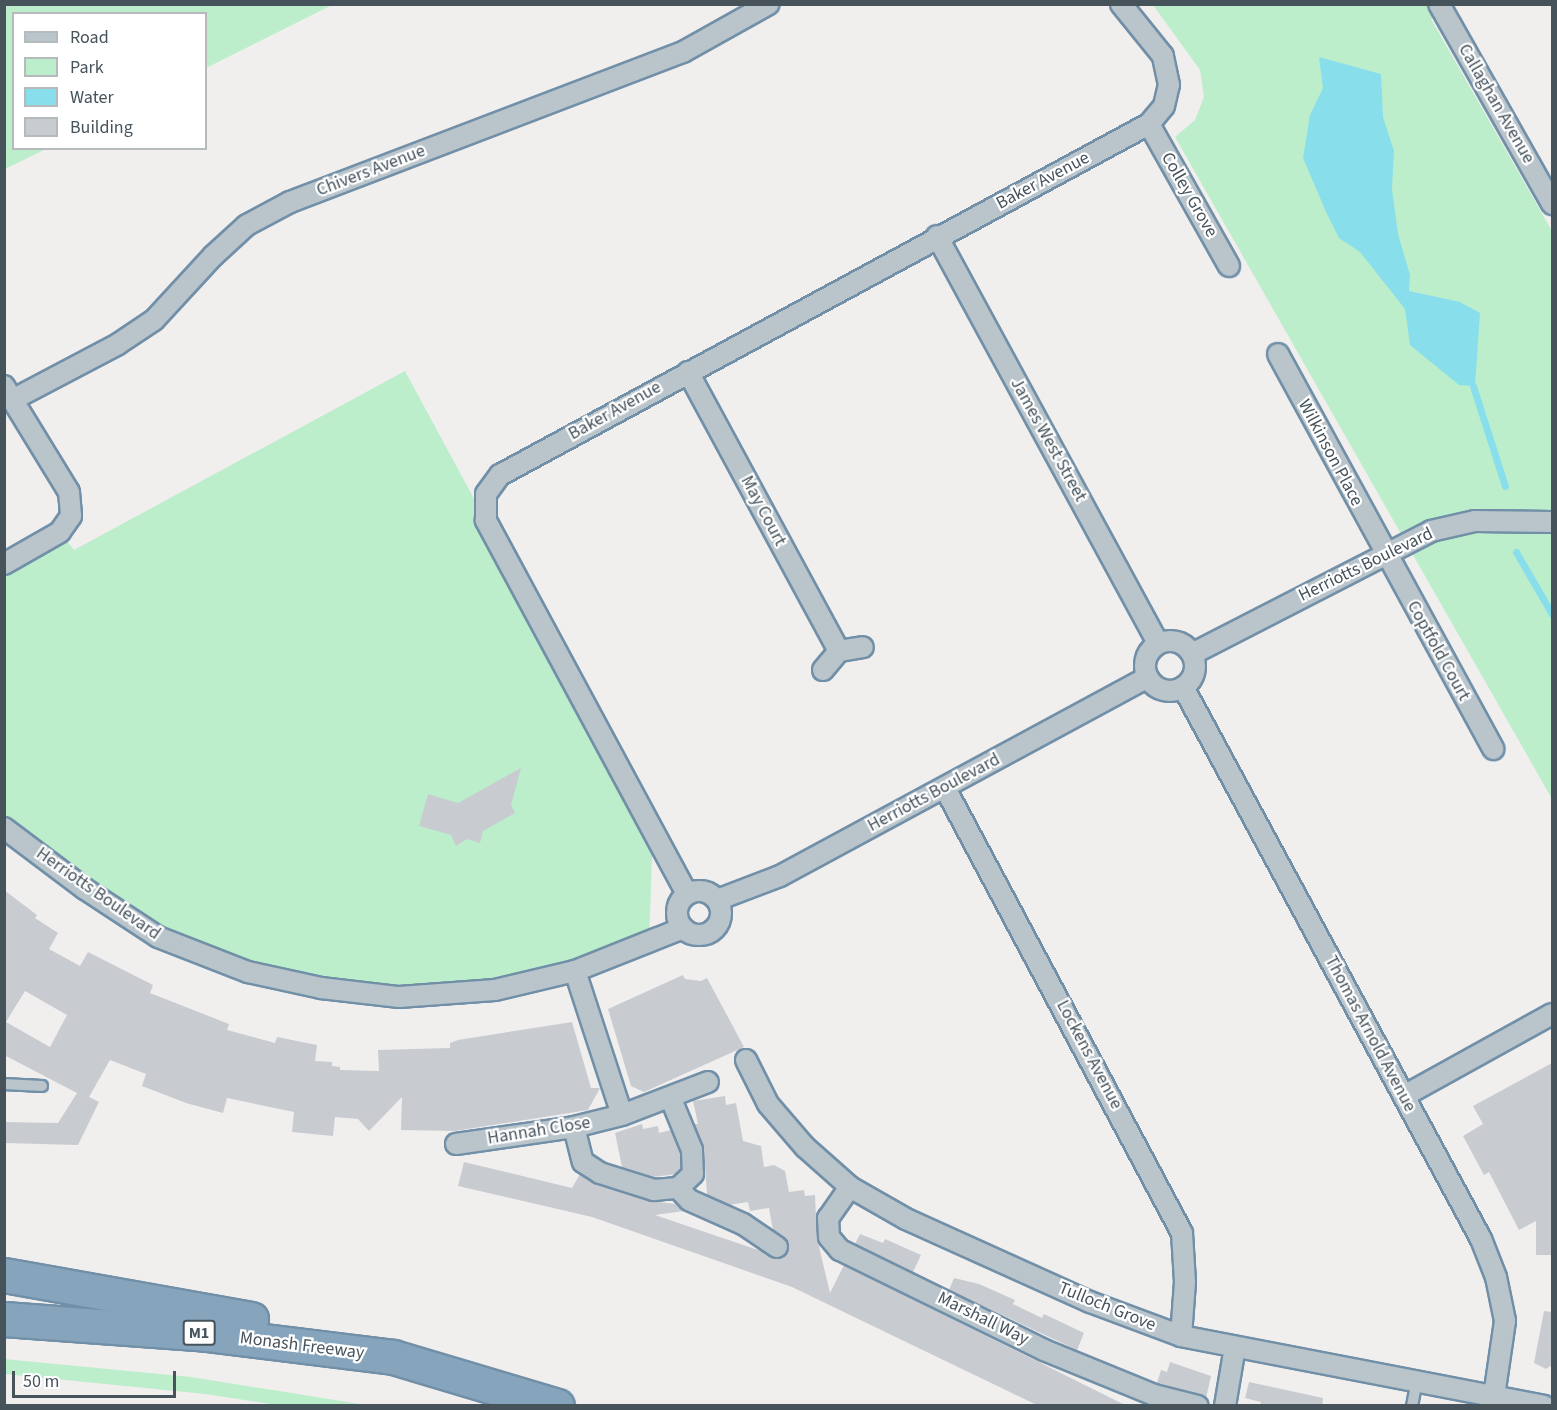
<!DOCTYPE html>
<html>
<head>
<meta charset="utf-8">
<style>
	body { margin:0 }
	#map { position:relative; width:1557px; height:1410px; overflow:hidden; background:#f1eeee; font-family:"Source Sans 3",sans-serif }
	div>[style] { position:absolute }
	.green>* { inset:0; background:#bceecc }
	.water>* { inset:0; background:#89deeb }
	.stream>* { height:7px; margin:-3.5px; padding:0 3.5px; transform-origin:3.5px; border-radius:3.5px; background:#89deeb }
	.building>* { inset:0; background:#c8ccd1 }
	.roads { filter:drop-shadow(2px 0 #7190a8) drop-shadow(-2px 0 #7190a8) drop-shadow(0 2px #7190a8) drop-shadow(0 -2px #7190a8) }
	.service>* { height:10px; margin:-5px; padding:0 5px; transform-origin:5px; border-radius:5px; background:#b9c4cb }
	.minor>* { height:20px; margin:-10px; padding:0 10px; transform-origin:10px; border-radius:10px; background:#b9c4cb }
	.minor>.ring { margin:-10px; padding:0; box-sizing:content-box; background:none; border:20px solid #b9c4cb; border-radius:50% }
	.motorway>* { height:33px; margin:-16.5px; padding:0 16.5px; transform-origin:16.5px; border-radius:16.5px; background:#86a5bd }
	span { translate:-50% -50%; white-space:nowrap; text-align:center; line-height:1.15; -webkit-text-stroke:4.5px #fff; paint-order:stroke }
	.shield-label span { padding:2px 4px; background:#fff; border:2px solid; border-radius:4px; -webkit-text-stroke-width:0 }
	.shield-label { font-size:16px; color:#46535b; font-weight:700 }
	.street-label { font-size:18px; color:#46535b }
	.frame { position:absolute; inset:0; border:6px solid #46535b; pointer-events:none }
	.legend { position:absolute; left:12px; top:12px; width:195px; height:138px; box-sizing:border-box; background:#fff; border:2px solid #b5babd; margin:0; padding:8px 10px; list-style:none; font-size:18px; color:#46535b }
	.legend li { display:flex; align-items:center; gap:12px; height:30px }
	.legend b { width:30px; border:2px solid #b5babd }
	.scale { position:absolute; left:12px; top:1371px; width:164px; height:27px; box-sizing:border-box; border:3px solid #46535b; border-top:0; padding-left:8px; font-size:18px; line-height:21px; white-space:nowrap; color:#46535b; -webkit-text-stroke:4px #fff; paint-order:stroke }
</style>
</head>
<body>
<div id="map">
	<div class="green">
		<div style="clip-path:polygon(5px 4px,332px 4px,332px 5px,206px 68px,206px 14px,14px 14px,14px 148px,46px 149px,5px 169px)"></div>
		<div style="clip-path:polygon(1153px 5px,1456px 5px,1431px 19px,1552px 231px,1552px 799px,1175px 137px,1195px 120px,1204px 97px,1200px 70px)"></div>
		<div style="clip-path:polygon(405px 371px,653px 830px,649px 942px,495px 990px,321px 988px,158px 937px,5px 828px,5px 564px,60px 532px,74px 550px)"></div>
		<div style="clip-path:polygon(4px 1359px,191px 1377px,366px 1405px,277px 1405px,205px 1394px,5px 1374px)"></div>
	</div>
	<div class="water">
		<div style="clip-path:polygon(1319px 57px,1381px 74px,1383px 117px,1394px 151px,1392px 189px,1398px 234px,1410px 275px,1409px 291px,1460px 302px,1480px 313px,1475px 386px,1459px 385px,1410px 345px,1405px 309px,1360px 252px,1339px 238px,1326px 212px,1303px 158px,1310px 115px,1323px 88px)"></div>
	</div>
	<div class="stream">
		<div style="left:1473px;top:386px;width:105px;rotate:72.3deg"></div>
		<div style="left:1516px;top:552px;width:72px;rotate:59.9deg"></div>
	</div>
	<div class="building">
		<div style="clip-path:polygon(521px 768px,511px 805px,515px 813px,483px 831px,480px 843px,467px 839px,456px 846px,451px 835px,419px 826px,428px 794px,458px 803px)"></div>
		<div style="clip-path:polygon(evenodd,4px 890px,37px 915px,35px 918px,58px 933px,49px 949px,80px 966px,88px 952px,153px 985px,150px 993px,229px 1024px,227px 1030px,275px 1043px,277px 1037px,317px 1045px,315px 1061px,332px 1062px,332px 1066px,340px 1067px,340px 1070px,379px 1071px,378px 1050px,450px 1048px,450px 1043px,458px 1040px,572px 1022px,591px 1088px,600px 1088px,588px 1110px,455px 1131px,401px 1130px,402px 1097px,369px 1131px,358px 1119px,335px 1117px,333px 1136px,292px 1132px,294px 1112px,227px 1098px,223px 1113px,186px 1103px,142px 1086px,146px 1074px,110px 1060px,89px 1097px,99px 1102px,78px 1145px,4px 1143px,4px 1122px,58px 1123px,77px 1093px,4px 1055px,4px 890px,25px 991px,67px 1015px,50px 1047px,6px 1022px,25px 991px)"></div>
		<div style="clip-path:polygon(683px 975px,685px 979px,701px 981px,707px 978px,744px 1047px,644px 1092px,631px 1086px,608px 1009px)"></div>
		<div style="clip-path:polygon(1552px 1063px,1552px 1255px,1536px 1255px,1536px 1221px,1519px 1230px,1489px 1172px,1484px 1175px,1463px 1136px,1483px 1124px,1473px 1106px)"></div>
		<div style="clip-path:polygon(725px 1096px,726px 1105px,736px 1103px,743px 1141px,761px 1146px,764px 1167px,774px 1165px,785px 1171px,789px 1192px,804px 1190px,805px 1196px,815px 1195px,817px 1238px,830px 1293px,844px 1265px,1127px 1406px,1039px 1406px,792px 1287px,592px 1217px,458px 1186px,464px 1162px,572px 1188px,580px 1174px,596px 1184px,650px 1201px,676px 1204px,684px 1211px,655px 1215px,782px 1258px,787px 1253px,788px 1242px,773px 1230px,769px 1208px,750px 1211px,748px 1202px,729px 1205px,707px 1195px,704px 1149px,694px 1124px,698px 1124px,693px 1101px)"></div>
		<div style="clip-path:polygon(642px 1124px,643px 1129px,658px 1126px,659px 1133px,671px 1130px,680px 1153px,681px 1169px,676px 1174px,653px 1177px,622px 1167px,615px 1133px)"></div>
		<div style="clip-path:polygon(860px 1234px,883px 1243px,885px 1239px,921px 1255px,913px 1272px,855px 1244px)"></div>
		<div style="clip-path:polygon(954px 1278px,979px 1284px,1015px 1300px,1013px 1304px,1042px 1318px,1044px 1314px,1084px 1333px,1077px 1350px,949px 1290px)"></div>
		<div style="clip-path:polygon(1544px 1311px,1552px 1312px,1552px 1365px,1546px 1369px,1534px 1363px)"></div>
		<div style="clip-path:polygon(1170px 1362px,1211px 1376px,1206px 1398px,1157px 1383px,1161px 1370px,1167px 1372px)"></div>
		<div style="clip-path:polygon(1249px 1382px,1323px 1398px,1322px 1406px,1260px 1406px,1261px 1402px,1245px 1398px)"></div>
	</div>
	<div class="roads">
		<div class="service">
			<div style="left:4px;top:1084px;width:38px;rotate:3deg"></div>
			<div style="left:1412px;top:1406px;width:25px;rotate:-79deg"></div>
		</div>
		<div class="minor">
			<div style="left:1439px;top:4px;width:230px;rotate:60.5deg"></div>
			<div style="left:1149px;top:124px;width:163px;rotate:60.6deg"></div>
			<div style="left:937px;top:236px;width:463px;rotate:61.5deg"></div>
			<div style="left:1278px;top:354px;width:450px;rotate:61.4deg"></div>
			<div style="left:688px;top:372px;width:317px;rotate:61.6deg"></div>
			<div style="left:839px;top:651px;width:24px;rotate:-9deg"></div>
			<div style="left:4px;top:386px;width:124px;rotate:58.5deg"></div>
			<div style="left:69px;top:492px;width:24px;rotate:85deg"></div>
			<div style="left:71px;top:516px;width:19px;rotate:125deg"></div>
			<div style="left:60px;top:532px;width:64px;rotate:150.3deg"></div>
			<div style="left:12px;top:400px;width:120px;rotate:-27.8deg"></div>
			<div style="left:118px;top:344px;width:43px;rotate:-33.7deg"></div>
			<div style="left:154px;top:320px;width:87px;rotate:-47.3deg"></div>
			<div style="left:213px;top:256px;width:46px;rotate:-42.4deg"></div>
			<div style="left:247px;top:225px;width:49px;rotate:-28.1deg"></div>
			<div style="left:290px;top:202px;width:421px;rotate:-20.9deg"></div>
			<div style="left:683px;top:52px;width:98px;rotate:-29.2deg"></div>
			<div class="ring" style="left:1145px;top:641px;width:30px;height:30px"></div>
			<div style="left:1192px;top:654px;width:269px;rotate:-27.2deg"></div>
			<div style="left:1431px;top:531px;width:45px;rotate:-12.8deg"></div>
			<div style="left:1475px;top:521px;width:77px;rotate:0.7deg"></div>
			<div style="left:823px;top:670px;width:25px;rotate:-50deg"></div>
			<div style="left:1183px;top:687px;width:627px;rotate:61.64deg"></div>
			<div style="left:1481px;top:1239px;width:41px;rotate:68.5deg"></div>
			<div style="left:1496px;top:1277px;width:45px;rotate:78.4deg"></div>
			<div style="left:1505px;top:1321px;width:76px;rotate:98.3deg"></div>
			<div style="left:945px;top:788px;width:504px;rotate:61.96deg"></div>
			<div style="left:1182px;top:1233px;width:49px;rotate:86.5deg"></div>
			<div style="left:1185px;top:1282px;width:54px;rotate:94.2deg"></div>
			<div style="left:4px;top:828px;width:101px;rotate:37deg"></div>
			<div style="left:85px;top:889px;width:87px;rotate:33.3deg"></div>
			<div style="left:158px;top:937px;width:97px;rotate:21.3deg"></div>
			<div style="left:248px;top:972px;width:75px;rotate:12.4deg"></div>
			<div style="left:321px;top:988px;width:79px;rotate:6.6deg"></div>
			<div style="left:399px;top:997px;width:96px;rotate:-4.2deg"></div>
			<div style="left:495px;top:990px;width:82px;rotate:-13.4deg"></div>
			<div style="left:575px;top:971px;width:116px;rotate:-21.7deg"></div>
			<div class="ring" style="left:677px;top:891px;width:24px;height:24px"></div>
			<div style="left:687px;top:894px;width:425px;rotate:-118.3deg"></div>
			<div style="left:486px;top:520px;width:26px;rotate:-90deg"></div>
			<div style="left:486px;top:494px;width:24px;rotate:-54deg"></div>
			<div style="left:500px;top:475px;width:738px;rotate:-28.41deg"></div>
			<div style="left:1149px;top:124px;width:23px;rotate:-50deg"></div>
			<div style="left:1164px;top:106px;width:22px;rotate:-77deg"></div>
			<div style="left:1169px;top:85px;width:30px;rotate:-102deg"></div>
			<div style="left:1163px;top:56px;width:67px;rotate:-128.9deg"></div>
			<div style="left:717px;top:900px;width:67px;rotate:-20.9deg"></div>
			<div style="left:780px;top:876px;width:418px;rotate:-28.4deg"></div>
			<div style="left:575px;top:971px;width:151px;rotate:71.9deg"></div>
			<div style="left:746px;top:1060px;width:49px;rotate:63.4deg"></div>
			<div style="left:768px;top:1104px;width:57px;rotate:49.3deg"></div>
			<div style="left:805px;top:1147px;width:60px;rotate:41.6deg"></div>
			<div style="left:850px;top:1187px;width:64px;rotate:29.7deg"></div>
			<div style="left:906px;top:1219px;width:202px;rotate:24.3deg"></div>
			<div style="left:1090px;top:1302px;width:97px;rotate:20.5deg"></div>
			<div style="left:1181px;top:1336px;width:370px;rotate:10.9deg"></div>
			<div style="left:1404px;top:1096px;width:169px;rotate:-29deg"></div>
			<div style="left:671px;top:1099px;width:55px;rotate:67.6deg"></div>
			<div style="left:692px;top:1150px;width:24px;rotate:88deg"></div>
			<div style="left:693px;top:1174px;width:21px;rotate:137deg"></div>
			<div style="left:574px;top:1127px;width:36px;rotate:76deg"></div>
			<div style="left:583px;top:1162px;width:20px;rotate:33deg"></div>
			<div style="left:600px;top:1173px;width:57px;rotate:17.5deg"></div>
			<div style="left:654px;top:1190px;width:24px;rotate:-5deg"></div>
			<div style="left:678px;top:1188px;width:16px;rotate:47deg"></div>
			<div style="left:689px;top:1200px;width:59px;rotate:24deg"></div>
			<div style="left:743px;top:1224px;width:41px;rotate:34.1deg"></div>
			<div style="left:456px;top:1144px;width:119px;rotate:-8.2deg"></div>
			<div style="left:574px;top:1127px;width:49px;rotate:-14deg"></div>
			<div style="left:622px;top:1115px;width:92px;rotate:-21deg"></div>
			<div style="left:850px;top:1187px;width:38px;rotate:125deg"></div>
			<div style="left:828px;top:1218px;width:19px;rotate:87deg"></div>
			<div style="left:829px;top:1237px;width:17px;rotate:50deg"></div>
			<div style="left:840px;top:1250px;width:227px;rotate:26.1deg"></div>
			<div style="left:1044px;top:1350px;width:119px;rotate:22.2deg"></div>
			<div style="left:1154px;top:1395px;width:45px;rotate:14deg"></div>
			<div style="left:1225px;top:1406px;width:60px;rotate:-80.4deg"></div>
		</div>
		<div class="motorway">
			<div style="left:4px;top:1275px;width:251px;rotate:10.1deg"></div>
			<div style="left:4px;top:1319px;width:203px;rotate:4.2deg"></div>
			<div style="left:206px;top:1334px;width:188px;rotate:7deg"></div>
			<div style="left:393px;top:1357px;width:171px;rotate:16.6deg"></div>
		</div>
	</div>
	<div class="shield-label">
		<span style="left:199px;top:1333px">M1</span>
	</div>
	<div class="street-label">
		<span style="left:1496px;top:104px;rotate:60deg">Callaghan Avenue</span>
		<span style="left:371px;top:171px;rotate:-21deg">Chivers Avenue</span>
		<span style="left:1043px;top:181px;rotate:-28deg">Baker Avenue</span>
		<span style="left:1189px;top:195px;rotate:60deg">Colley Grove</span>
		<span style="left:615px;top:411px;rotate:-29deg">Baker Avenue</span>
		<span style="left:1048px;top:440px;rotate:61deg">James West Street</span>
		<span style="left:1330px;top:453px;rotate:62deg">Wilkinson Place</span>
		<span style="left:763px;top:511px;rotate:62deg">May Court</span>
		<span style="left:1366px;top:565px;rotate:-26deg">Herriotts Boulevard</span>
		<span style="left:1438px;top:651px;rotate:61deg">Coptfold Court</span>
		<span style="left:934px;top:793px;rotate:-28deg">Herriotts Boulevard</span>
		<span style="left:98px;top:894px;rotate:35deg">Herriotts Boulevard</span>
		<span style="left:1370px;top:1034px;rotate:62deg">Thomas Arnold Avenue</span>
		<span style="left:1089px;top:1055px;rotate:62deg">Lockens Avenue</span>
		<span style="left:539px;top:1131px;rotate:-9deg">Hannah Close</span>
		<span style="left:1107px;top:1307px;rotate:22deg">Tulloch Grove</span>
		<span style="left:983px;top:1319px;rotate:26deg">Marshall Way</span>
		<span style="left:302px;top:1346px;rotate:7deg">Monash Freeway</span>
	</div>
	<div class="frame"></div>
	<ul class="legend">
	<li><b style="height:8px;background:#b9c4cb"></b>Road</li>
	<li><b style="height:16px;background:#bceecc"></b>Park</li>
	<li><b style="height:16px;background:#89deeb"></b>Water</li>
	<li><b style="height:16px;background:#c8ccd1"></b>Building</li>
	</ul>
	<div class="scale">50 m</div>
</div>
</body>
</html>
